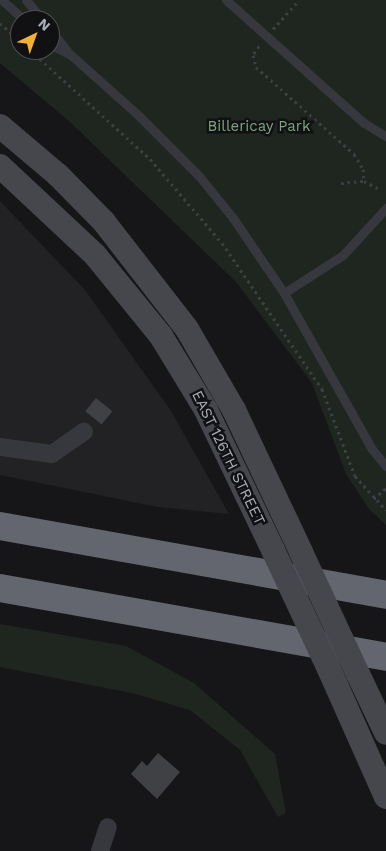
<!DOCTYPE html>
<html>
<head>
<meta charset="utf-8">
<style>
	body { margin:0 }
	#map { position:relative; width:386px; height:851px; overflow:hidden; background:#161618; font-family:"Work Sans",sans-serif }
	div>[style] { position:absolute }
	.built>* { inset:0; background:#222225 }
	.green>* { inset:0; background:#1e261f }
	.building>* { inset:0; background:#404145; transform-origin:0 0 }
	.path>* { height:3px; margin-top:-1.5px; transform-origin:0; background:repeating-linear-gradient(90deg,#3d3f44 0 2.5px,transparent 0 6.5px) }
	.lane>* { height:9px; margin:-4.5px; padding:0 4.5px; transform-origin:4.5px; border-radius:4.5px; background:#37383d }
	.street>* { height:18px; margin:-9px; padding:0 9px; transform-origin:9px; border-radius:9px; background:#37383d }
	.secondary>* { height:24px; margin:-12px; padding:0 12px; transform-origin:12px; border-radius:12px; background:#45474d }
	.highway>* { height:28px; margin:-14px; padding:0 14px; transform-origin:14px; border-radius:14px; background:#63666e }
	.secondary-bridge>* { height:24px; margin:-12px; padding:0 12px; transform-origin:12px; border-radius:12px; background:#45474d }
	span { translate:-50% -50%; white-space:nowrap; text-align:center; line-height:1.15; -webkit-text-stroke:5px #111113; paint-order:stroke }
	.park-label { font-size:15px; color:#7fa381 }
	.street-label { font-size:15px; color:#a8adb8 }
	.north { position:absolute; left:10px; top:10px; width:50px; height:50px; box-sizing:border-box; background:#111113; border:1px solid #4d4f55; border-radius:50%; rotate:42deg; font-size:14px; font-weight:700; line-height:20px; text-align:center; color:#a8adb8 }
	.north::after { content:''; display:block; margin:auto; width:18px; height:22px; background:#f2b134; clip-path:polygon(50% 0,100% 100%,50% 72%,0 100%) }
</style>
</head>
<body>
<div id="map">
	<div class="built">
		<div style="clip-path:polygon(0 201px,85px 290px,171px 411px,229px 514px,158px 507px,0 475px)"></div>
	</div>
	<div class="green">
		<div style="clip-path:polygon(evenodd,0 0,386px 0,386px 525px,369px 509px,346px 474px,312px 383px,236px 282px,70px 122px,0 63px,0 0,20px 20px,50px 20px,50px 50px,20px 50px,20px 20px)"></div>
		<div style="clip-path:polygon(0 624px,126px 646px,194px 683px,275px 754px,286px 813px,278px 817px,240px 750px,190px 710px,136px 694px,0 667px)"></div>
	</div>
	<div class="building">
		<div style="left:96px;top:398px;width:21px;height:17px;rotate:39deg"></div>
		<div style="clip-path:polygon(158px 753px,180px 772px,157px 799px,131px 774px,142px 761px,147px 766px)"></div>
	</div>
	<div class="path">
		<div style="left:0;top:23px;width:27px;rotate:42deg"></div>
		<div style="left:273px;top:29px;width:39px;rotate:-48deg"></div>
		<div style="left:259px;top:46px;width:11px;rotate:124deg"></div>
		<div style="left:253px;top:55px;width:12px;rotate:76deg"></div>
		<div style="left:256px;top:67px;width:131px;rotate:41.6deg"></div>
		<div style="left:354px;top:154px;width:17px;rotate:59deg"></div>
		<div style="left:363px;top:169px;width:12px;rotate:85deg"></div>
		<div style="left:30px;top:50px;width:162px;rotate:42.2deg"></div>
		<div style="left:150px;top:159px;width:111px;rotate:49.4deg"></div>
		<div style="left:222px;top:243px;width:177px;rotate:55.6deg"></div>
		<div style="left:322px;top:389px;width:93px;rotate:69.2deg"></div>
		<div style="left:355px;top:476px;width:46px;rotate:47.6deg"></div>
		<div style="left:341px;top:183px;width:23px;rotate:-5deg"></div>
		<div style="left:364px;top:181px;width:19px;rotate:28deg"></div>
		<div style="left:374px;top:499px;width:16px;rotate:-43deg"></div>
	</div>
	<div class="lane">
		<div style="left:2px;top:0;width:30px;rotate:42deg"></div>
		<div style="left:26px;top:0;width:26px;rotate:50deg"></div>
		<div style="left:226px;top:0;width:185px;rotate:41.7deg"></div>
		<div style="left:364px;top:123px;width:26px;rotate:31deg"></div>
		<div style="left:50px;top:29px;width:31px;rotate:52deg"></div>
		<div style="left:50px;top:44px;width:24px;rotate:28deg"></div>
		<div style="left:71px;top:55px;width:90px;rotate:41.8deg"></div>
		<div style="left:138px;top:115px;width:86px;rotate:45deg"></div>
		<div style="left:199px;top:176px;width:54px;rotate:51deg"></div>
		<div style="left:233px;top:218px;width:91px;rotate:55.8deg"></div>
		<div style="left:284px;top:293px;width:179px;rotate:60.6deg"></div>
		<div style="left:372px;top:449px;width:22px;rotate:51deg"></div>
		<div style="left:284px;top:293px;width:70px;rotate:-32.8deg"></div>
		<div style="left:343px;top:255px;width:64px;rotate:-47.5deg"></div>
	</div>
	<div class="street">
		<div style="left:0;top:447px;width:52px;rotate:7.7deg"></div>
		<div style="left:52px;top:454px;width:39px;rotate:-35deg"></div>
		<div style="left:100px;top:851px;width:25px;rotate:-72deg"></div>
	</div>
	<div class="secondary">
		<div style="left:0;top:126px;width:76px;rotate:40.2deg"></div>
		<div style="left:58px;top:175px;width:66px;rotate:45.6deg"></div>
		<div style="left:104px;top:222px;width:135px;rotate:52.2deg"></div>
		<div style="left:187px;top:329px;width:94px;rotate:59.9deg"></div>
		<div style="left:234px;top:410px;width:157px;rotate:64.7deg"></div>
		<div style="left:0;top:166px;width:130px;rotate:43.1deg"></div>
		<div style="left:95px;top:255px;width:104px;rotate:50.8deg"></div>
		<div style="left:161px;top:336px;width:87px;rotate:58.7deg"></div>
		<div style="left:206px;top:410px;width:155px;rotate:64.4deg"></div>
		<div style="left:329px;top:669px;width:140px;rotate:66deg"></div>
		<div style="left:358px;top:674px;width:65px;rotate:64.6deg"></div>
	</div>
	<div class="highway">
		<div style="left:0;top:526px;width:392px;rotate:10.1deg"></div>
		<div style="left:0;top:588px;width:392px;rotate:10.1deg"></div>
	</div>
	<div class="secondary-bridge">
		<div style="left:273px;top:550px;width:132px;rotate:64.8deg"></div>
		<div style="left:301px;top:552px;width:135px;rotate:65deg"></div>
	</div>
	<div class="park-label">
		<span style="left:259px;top:127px">Billericay Park</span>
	</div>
	<div class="street-label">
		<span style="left:228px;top:458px;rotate:64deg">EAST 126TH STREET</span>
	</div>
	<div class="north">N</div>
</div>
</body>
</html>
